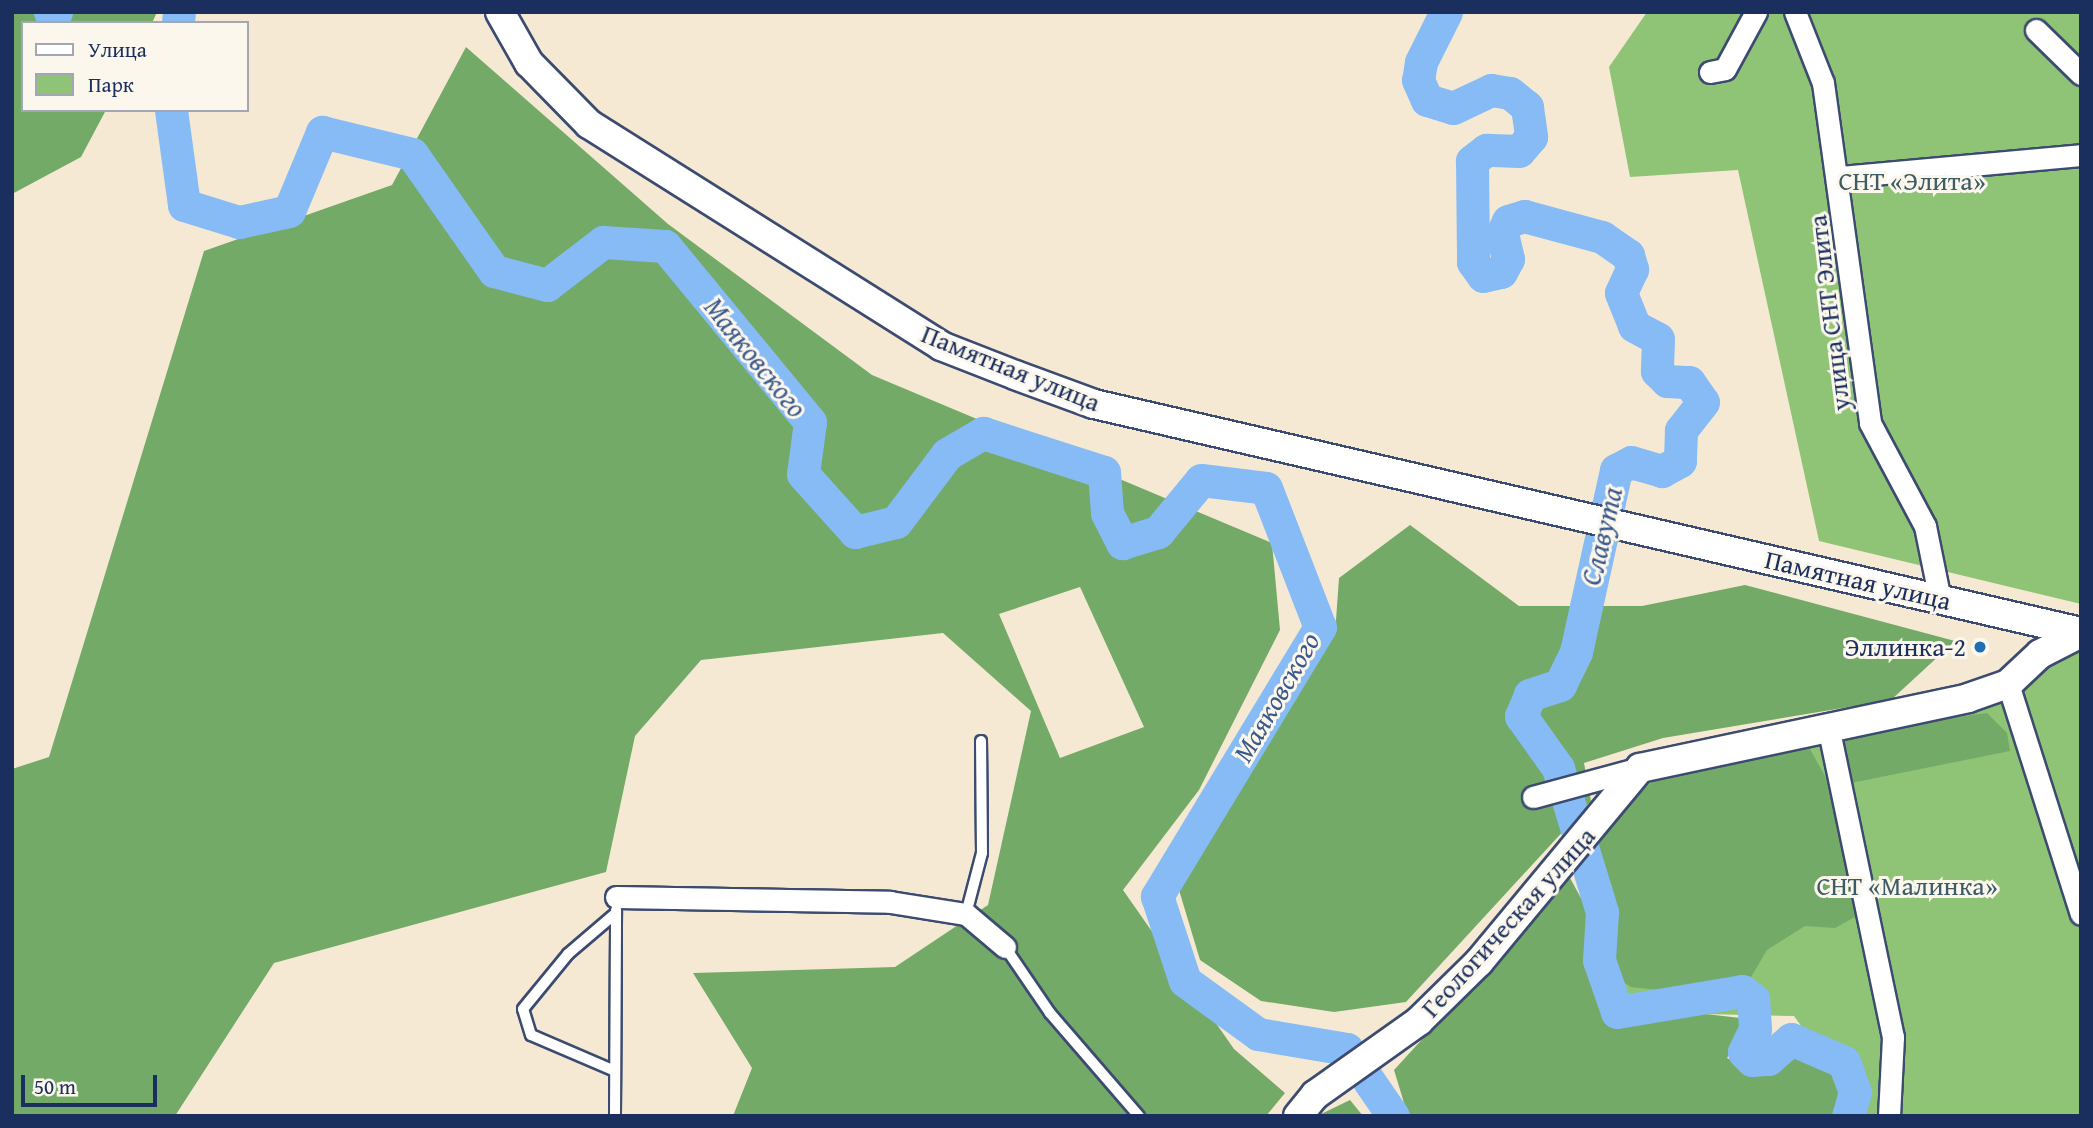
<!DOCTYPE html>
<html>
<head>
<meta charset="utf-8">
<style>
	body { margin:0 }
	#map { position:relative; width:2093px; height:1128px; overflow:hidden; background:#f6e9d3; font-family:"Gentium Book Plus",serif }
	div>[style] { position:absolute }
	.green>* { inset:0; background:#8fc476 }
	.forest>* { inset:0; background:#73aa67 }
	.river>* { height:33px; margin:-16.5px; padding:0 16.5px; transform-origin:16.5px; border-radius:16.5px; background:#86bbf5 }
	.roads { filter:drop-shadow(2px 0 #3c4b70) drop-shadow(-2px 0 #3c4b70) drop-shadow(0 2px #3c4b70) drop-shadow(0 -2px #3c4b70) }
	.service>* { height:10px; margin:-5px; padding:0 5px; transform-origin:5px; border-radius:5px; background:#fff }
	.minor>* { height:21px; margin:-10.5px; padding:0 10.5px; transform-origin:10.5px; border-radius:10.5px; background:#fff }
	.tertiary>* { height:28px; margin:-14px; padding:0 14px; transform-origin:14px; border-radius:14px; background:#fff }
	.dots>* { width:19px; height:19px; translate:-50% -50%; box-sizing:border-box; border:4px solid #fbf7ec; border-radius:50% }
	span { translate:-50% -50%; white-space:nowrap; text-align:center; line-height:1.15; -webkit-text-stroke:6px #fbf7ec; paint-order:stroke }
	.park-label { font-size:26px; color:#3e5c65 }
	.street-label { font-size:26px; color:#1b2f5e }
	.poi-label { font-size:26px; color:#1b2f5e }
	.right { translate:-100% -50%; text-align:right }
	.water-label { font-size:28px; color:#3b598b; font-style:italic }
	.frame { position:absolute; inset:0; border:14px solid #1b2f5e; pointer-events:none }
	.legend { position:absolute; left:21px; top:21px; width:228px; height:91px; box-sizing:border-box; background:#fbf7ec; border:2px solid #a1a7b3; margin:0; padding:9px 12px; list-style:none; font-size:21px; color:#1b2f5e }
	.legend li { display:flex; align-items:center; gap:14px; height:35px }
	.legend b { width:35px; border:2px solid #a1a7b3 }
	.scale { position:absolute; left:21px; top:1075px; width:136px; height:32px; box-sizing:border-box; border:4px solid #1b2f5e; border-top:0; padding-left:9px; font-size:21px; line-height:24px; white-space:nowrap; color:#1b2f5e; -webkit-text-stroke:5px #fbf7ec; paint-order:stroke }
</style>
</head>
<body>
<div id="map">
	<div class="green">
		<div style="clip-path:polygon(1647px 12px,2081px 12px,2081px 604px,1819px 541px,1738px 170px,1630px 177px,1609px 67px)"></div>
		<div style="clip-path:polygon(2081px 633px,2081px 1116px,1840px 1116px,1846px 1089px,1794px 1016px,1617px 1012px,1599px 960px,1586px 840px,1640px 768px,1968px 698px)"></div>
	</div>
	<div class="forest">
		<div style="clip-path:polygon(12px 12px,157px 12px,152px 23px,23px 23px,23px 110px,106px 110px,81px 157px,12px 194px)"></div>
		<div style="clip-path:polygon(evenodd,466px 47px,668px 224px,872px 375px,1272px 543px,1280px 630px,1199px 790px,1123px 890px,1234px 1049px,1285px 1093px,1266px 1116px,733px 1116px,752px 1068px,693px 973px,895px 967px,988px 905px,1031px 711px,943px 633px,701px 660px,635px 736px,606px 872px,274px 963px,175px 1116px,12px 1116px,12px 769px,49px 757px,204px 251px,392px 185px,466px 47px,1080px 587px,1144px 727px,1060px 758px,999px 614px,1080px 587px)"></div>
		<div style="clip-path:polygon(1410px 525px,1519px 606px,1642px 606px,1745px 585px,1955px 641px,1891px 700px,1663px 738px,1584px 763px,1591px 801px,1406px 1002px,1334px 1012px,1261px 1001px,1200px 960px,1179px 890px,1244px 774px,1335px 634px,1339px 578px)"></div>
		<div style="clip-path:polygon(1987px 713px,2007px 733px,2010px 751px,1846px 784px,1836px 733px)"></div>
		<div style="clip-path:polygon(1806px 742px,1825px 776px,1860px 914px,1835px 928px,1805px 926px,1767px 950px,1747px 984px,1697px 994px,1631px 987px,1612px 975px,1591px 851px,1597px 835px,1655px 779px)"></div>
		<div style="clip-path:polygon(1570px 878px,1587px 909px,1602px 995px,1621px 1024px,1671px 1010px,1749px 1019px,1727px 1058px,1749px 1069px,1765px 1069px,1806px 1041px,1845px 1089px,1832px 1116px,1408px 1116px,1394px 1070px)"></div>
		<div style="clip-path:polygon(1350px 1100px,1363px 1116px,1317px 1116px)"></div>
	</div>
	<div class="river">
		<div style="left:50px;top:12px;width:6px"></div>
		<div style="left:1446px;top:12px;width:56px;rotate:116.6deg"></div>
		<div style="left:1421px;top:62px;width:18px;rotate:99deg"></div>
		<div style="left:1418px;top:80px;width:22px;rotate:66deg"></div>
		<div style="left:1427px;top:100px;width:27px;rotate:17deg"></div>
		<div style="left:1453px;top:108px;width:42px;rotate:-25.3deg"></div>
		<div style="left:1491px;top:90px;width:19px;rotate:9deg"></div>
		<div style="left:1510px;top:93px;width:22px;rotate:39deg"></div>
		<div style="left:1527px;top:107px;width:30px;rotate:82deg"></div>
		<div style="left:1531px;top:137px;width:18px;rotate:131deg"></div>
		<div style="left:1519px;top:151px;width:33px;rotate:-178deg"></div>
		<div style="left:1486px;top:150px;width:18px;rotate:142deg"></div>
		<div style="left:1472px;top:161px;width:101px;rotate:89.4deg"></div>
		<div style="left:1473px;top:262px;width:17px;rotate:54deg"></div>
		<div style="left:1483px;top:276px;width:18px;rotate:-13deg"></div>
		<div style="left:1501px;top:272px;width:15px;rotate:-62deg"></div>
		<div style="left:1508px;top:259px;width:26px;rotate:-103deg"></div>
		<div style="left:1502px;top:234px;width:14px;rotate:-65deg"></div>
		<div style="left:1508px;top:221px;width:17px;rotate:-17deg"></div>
		<div style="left:1524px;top:216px;width:81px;rotate:15.1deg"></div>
		<div style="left:1602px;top:237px;width:32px;rotate:35deg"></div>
		<div style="left:1628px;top:255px;width:15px;rotate:74deg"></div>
		<div style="left:1632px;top:269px;width:26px;rotate:115deg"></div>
		<div style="left:1621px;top:293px;width:35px;rotate:68deg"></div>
		<div style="left:1634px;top:326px;width:27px;rotate:28deg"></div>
		<div style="left:1658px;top:339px;width:32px;rotate:92deg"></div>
		<div style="left:1657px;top:371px;width:14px;rotate:45deg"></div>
		<div style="left:1667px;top:381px;width:22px;rotate:3deg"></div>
		<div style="left:1689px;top:382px;width:24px;rotate:55deg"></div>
		<div style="left:1703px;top:402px;width:36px;rotate:128deg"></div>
		<div style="left:1681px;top:430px;width:31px;rotate:92deg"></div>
		<div style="left:1680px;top:461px;width:21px;rotate:151deg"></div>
		<div style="left:1662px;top:471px;width:32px;rotate:-164deg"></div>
		<div style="left:1631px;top:462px;width:17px;rotate:152deg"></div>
		<div style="left:1616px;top:470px;width:186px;rotate:102.4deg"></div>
		<div style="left:1576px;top:652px;width:37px;rotate:116deg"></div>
		<div style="left:1560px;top:685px;width:32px;rotate:162deg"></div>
		<div style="left:1530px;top:695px;width:23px;rotate:113deg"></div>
		<div style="left:1521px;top:716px;width:64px;rotate:54.6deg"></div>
		<div style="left:1558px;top:768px;width:151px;rotate:73deg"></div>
		<div style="left:1602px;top:912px;width:48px;rotate:93.6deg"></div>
		<div style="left:1599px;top:960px;width:55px;rotate:70.9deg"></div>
		<div style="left:1617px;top:1012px;width:127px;rotate:-9.5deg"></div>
		<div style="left:1742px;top:991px;width:14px;rotate:36deg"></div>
		<div style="left:1753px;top:999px;width:30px;rotate:86deg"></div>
		<div style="left:1755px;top:1029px;width:25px;rotate:116deg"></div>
		<div style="left:1744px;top:1052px;width:11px;rotate:45deg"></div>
		<div style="left:1752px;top:1060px;width:16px;rotate:-4deg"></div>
		<div style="left:1768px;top:1059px;width:30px;rotate:-41deg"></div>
		<div style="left:1791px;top:1039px;width:58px;rotate:23.5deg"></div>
		<div style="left:1844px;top:1062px;width:32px;rotate:70deg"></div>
		<div style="left:1855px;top:1092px;width:25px;rotate:106deg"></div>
		<div style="left:178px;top:23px;width:11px;rotate:-85deg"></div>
		<div style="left:171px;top:110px;width:96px;rotate:82.2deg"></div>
		<div style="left:184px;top:205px;width:58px;rotate:17.2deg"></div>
		<div style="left:239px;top:222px;width:51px;rotate:-12.4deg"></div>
		<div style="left:289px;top:211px;width:86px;rotate:-67.3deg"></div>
		<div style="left:322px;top:132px;width:93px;rotate:13.7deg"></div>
		<div style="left:412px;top:154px;width:143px;rotate:55deg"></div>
		<div style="left:494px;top:271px;width:55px;rotate:14.8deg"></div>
		<div style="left:547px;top:285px;width:71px;rotate:-37.5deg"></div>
		<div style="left:603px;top:242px;width:62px;rotate:3.7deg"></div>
		<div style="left:665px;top:246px;width:228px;rotate:50.5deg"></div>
		<div style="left:810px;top:422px;width:52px;rotate:97.7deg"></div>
		<div style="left:803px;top:474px;width:78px;rotate:48.1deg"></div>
		<div style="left:855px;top:532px;width:42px;rotate:-13.7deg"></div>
		<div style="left:896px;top:522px;width:85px;rotate:-53.1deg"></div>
		<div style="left:947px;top:454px;width:42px;rotate:-30.3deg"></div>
		<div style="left:983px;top:433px;width:127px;rotate:17.9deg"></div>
		<div style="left:1104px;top:472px;width:41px;rotate:85.8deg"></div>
		<div style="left:1107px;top:513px;width:34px;rotate:63deg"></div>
		<div style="left:1122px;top:543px;width:38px;rotate:-17deg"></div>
		<div style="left:1158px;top:532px;width:67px;rotate:-50.4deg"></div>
		<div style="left:1201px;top:480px;width:65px;rotate:7deg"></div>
		<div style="left:1266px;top:488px;width:149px;rotate:68.8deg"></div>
		<div style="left:1320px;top:627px;width:315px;rotate:121.2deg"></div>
		<div style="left:1157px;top:896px;width:89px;rotate:71.8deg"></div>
		<div style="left:1185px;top:981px;width:90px;rotate:36deg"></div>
		<div style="left:1258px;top:1034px;width:90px;rotate:9.6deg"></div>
		<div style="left:1347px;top:1049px;width:81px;rotate:55.5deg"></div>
	</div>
	<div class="roads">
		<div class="service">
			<div style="left:966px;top:914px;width:63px;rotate:-75.3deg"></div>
			<div style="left:982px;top:853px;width:112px;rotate:-90.5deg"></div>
			<div style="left:1005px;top:947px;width:80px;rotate:55.7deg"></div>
			<div style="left:1050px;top:1013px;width:136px;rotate:49.2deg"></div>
			<div style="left:615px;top:1071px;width:91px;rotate:-156.8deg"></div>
			<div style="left:531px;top:1035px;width:27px;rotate:-107deg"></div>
			<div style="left:523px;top:1009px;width:71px;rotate:-50.7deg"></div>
			<div style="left:568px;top:954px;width:63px;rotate:-40.5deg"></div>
			<div style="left:615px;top:1116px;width:206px;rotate:-89.7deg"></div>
		</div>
		<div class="minor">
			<div style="left:1795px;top:12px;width:76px;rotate:68.5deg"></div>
			<div style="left:1823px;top:83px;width:343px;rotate:82.1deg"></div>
			<div style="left:1870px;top:423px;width:117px;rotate:61.9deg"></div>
			<div style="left:1925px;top:526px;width:76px;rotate:78.5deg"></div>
			<div style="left:2036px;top:30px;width:63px;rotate:44.4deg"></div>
			<div style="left:1710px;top:72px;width:15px;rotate:-11deg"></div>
			<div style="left:1725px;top:69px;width:65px;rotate:-61.5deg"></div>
			<div style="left:1840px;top:177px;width:242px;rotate:-5.2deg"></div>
			<div style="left:2008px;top:684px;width:241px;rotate:72.4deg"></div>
			<div style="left:1828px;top:726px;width:318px;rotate:78.2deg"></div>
			<div style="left:1893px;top:1037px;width:79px;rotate:92.9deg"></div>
			<div style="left:1533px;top:797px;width:111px;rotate:-15.2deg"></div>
			<div style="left:616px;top:897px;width:274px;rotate:1deg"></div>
			<div style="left:890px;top:902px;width:77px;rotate:9deg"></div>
			<div style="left:966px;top:914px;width:51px;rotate:40.2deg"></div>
		</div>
		<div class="tertiary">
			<div style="left:500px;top:12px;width:59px;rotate:60.4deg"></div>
			<div style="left:529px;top:63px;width:86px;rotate:45.5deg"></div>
			<div style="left:589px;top:124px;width:416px;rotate:32.2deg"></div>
			<div style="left:941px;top:346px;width:79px;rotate:21.4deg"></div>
			<div style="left:1015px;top:375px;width:84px;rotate:20.2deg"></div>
			<div style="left:1094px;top:404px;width:1013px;rotate:13.01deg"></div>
			<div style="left:1298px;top:1116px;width:27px;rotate:-51deg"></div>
			<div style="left:1315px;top:1095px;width:128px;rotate:-35.4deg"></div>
			<div style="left:1419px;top:1021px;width:84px;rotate:-44.5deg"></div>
			<div style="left:1479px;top:962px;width:252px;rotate:-50.3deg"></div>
			<div style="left:1640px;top:768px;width:335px;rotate:-12deg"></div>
			<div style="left:1968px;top:698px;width:42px;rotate:-19.3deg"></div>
			<div style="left:2008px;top:684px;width:44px;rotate:-43.2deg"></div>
			<div style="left:2040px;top:654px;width:46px;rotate:-27.1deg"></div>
		</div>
	</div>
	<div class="dots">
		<div style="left:1980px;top:647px;background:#1f6fb2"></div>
	</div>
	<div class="park-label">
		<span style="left:1912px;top:181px">СНТ «Элита»</span>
		<span style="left:1907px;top:886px">СНТ «Малинка»</span>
	</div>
	<div class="street-label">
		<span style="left:1829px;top:313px;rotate:-97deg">улица СНТ Элита</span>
		<span style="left:1011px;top:368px;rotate:22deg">Памятная улица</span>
		<span style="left:1858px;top:580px;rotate:13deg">Памятная улица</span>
		<span style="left:1508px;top:922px;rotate:-48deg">Геологическая улица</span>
	</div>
	<div class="poi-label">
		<span class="right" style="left:1966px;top:647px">Эллинка-2</span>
	</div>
	<div class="water-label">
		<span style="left:756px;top:357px;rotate:51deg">Маяковского</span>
		<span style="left:1601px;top:536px;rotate:-77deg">Славута</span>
		<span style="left:1276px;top:697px;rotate:-60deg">Маяковского</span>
	</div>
	<div class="frame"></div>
	<ul class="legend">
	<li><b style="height:9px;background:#fff"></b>Улица</li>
	<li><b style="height:19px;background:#8fc476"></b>Парк</li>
	</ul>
	<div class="scale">50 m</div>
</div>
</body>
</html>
